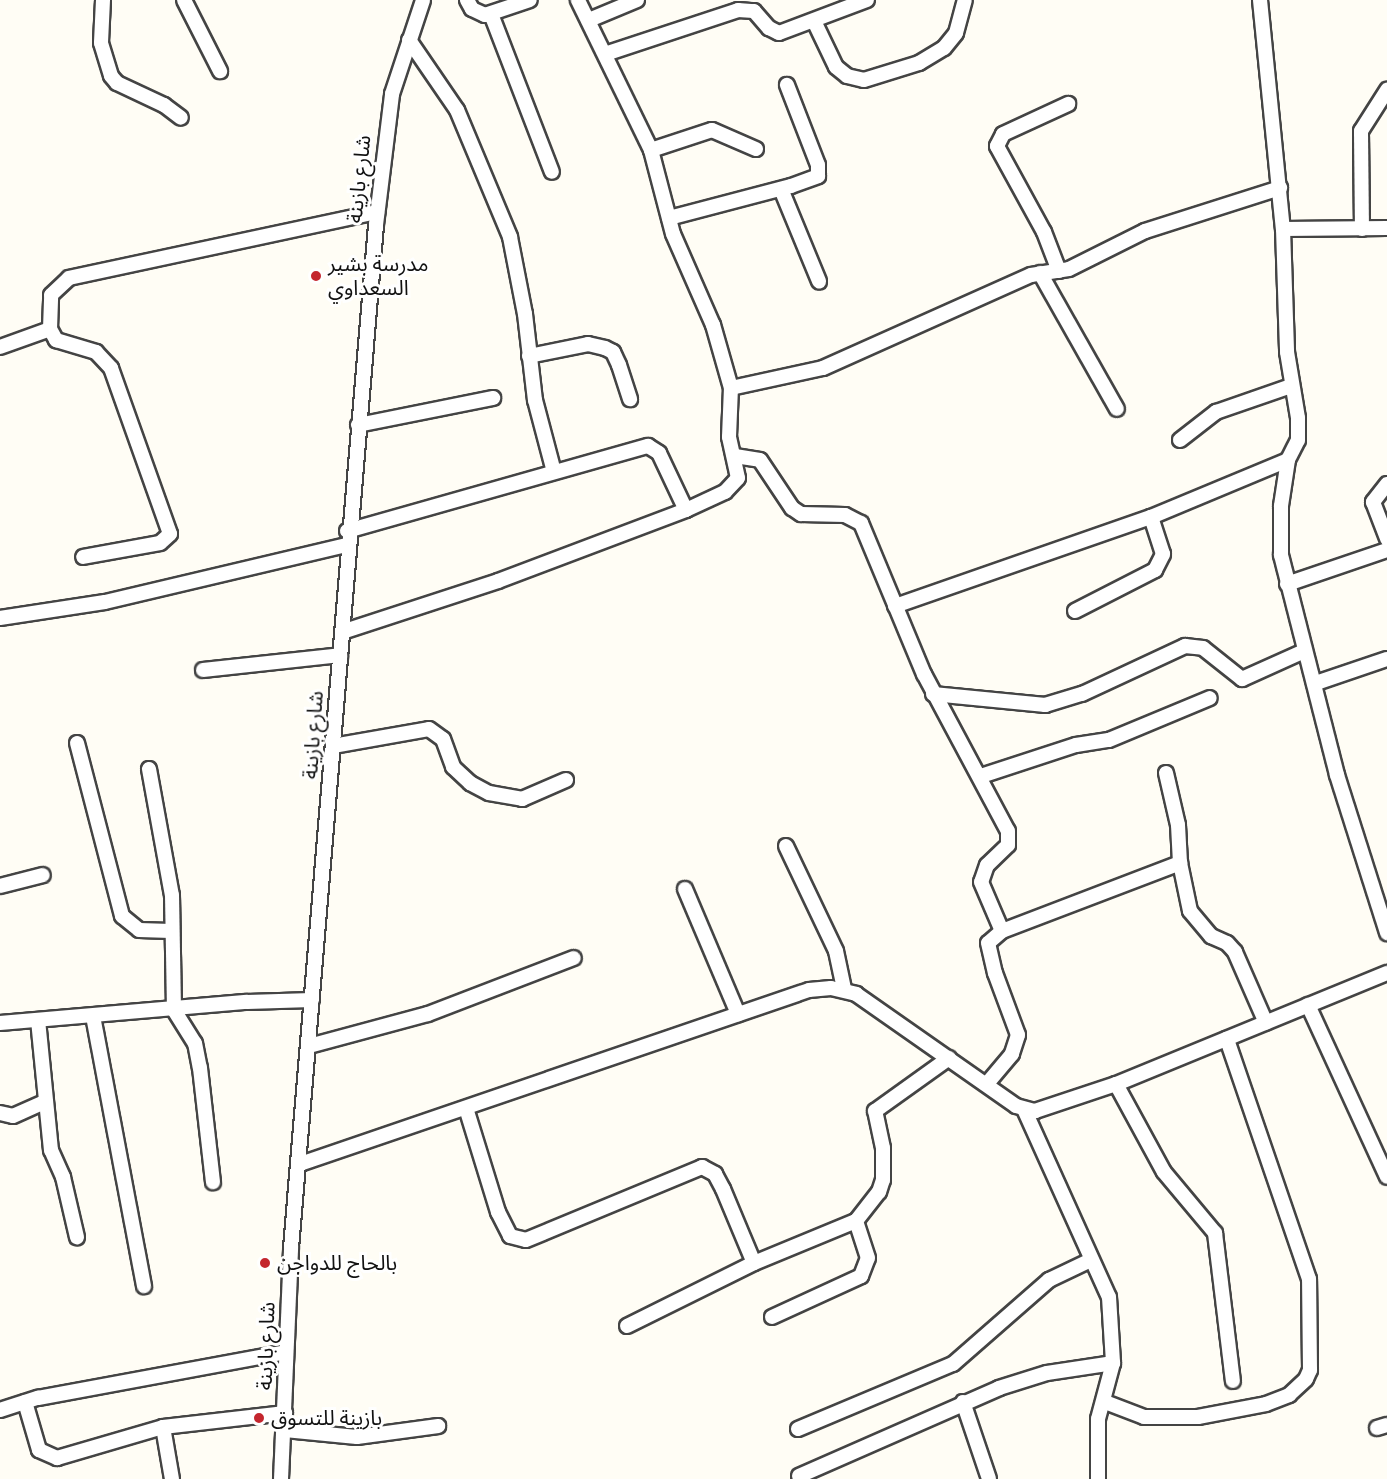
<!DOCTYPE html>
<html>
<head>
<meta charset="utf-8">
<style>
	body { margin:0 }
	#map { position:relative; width:1387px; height:1479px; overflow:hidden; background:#fffdf5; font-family:Merriweather,"Noto Sans Arabic",serif }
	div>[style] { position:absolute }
	.roads { filter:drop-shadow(2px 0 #444) drop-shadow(-2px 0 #444) drop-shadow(0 2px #444) drop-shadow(0 -2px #444) }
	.minor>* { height:14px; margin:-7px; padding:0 7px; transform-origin:7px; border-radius:7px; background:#fff }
	.dots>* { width:16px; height:16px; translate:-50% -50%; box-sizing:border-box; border:3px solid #fff; border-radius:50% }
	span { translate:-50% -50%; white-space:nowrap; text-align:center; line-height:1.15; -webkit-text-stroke:6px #fff; paint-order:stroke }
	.street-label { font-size:21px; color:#111 }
	.poi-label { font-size:21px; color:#111 }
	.left { translate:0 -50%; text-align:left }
</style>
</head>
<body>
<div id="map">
	<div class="roads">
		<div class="minor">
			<div style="left:103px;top:0;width:43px;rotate:92.7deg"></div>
			<div style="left:101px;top:43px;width:34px;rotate:73deg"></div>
			<div style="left:111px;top:76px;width:9px;rotate:49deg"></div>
			<div style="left:117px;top:83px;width:52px;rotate:25.1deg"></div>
			<div style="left:164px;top:105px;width:21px;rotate:37deg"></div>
			<div style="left:184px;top:0;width:80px;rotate:63.1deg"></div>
			<div style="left:467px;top:0;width:10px;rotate:61deg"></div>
			<div style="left:472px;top:9px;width:14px;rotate:25deg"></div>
			<div style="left:485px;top:15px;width:47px;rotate:-18.4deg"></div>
			<div style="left:1260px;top:0;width:230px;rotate:84.3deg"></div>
			<div style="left:1283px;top:229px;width:123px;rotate:88.1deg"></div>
			<div style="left:1287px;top:352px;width:67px;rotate:80.5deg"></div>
			<div style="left:1298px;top:418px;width:22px;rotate:90deg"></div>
			<div style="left:1298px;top:440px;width:22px;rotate:117deg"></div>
			<div style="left:1288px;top:460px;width:47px;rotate:98.7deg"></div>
			<div style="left:1281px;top:506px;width:49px;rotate:90deg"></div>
			<div style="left:1281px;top:555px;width:227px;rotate:75.7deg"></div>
			<div style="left:1337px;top:775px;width:166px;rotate:72.4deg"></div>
			<div style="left:491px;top:14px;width:169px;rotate:68.9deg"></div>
			<div style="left:589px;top:20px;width:52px;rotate:-22.6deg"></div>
			<div style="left:814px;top:21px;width:51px;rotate:64.4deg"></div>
			<div style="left:836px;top:67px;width:14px;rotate:39deg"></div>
			<div style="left:847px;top:76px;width:17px;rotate:13deg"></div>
			<div style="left:864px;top:80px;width:58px;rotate:-17.2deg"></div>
			<div style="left:919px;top:63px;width:29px;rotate:-31deg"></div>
			<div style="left:944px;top:48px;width:19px;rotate:-51deg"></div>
			<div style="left:956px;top:33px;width:34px;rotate:-75deg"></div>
			<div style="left:409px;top:40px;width:85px;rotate:55.6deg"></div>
			<div style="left:457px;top:110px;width:138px;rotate:67.3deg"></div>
			<div style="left:510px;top:237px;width:78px;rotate:79deg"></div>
			<div style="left:525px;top:314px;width:87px;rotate:83.4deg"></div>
			<div style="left:535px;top:400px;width:74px;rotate:75.2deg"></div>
			<div style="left:605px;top:54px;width:140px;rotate:-18.3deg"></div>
			<div style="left:738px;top:10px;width:16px;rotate:4deg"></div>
			<div style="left:754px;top:11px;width:23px;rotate:49deg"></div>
			<div style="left:769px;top:28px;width:11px;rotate:27deg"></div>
			<div style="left:779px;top:33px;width:94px;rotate:-20.6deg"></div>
			<div style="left:651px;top:150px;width:64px;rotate:-18.2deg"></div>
			<div style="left:712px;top:130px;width:48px;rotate:23.4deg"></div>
			<div style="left:781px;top:189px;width:100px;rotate:67.6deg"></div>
			<div style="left:669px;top:218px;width:126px;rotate:-14.7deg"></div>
			<div style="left:791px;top:186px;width:29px;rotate:-20deg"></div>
			<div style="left:818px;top:176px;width:11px;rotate:-90deg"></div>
			<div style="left:818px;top:165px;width:86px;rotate:-111.2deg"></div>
			<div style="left:1283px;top:229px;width:104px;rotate:-0.6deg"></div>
			<div style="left:1362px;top:229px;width:98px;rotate:-90.6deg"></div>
			<div style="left:1361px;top:131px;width:49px;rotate:-57.6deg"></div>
			<div style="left:1059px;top:271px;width:42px;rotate:-111deg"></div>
			<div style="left:1044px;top:232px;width:98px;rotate:-118.7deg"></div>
			<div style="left:997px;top:146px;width:13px;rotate:-63deg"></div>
			<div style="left:1003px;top:134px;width:72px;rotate:-24.8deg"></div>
			<div style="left:1040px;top:273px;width:156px;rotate:60.5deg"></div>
			<div style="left:50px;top:329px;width:13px;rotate:61deg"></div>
			<div style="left:56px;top:340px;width:42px;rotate:16.7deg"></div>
			<div style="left:96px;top:352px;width:22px;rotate:47deg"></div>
			<div style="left:111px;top:368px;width:176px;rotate:70.4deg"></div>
			<div style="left:170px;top:534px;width:13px;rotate:138deg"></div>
			<div style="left:160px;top:543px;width:78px;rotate:169.7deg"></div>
			<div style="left:0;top:347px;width:53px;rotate:-19.8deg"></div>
			<div style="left:50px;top:329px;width:34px;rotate:-88deg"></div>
			<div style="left:51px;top:295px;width:25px;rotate:-43deg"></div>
			<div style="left:69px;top:278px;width:315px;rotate:-12.1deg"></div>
			<div style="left:529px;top:356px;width:60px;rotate:-11.5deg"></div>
			<div style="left:588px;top:344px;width:17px;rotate:13deg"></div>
			<div style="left:605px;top:348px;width:9px;rotate:27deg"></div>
			<div style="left:613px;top:352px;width:14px;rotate:65deg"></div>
			<div style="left:619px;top:365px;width:36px;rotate:72deg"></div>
			<div style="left:731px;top:388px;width:94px;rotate:-12.3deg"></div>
			<div style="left:823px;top:368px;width:228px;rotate:-24.1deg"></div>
			<div style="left:1031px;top:275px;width:38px;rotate:-9deg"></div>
			<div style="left:1069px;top:269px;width:85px;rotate:-26.6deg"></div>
			<div style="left:1145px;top:231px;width:142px;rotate:-17.7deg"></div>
			<div style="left:358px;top:425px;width:138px;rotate:-11.3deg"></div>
			<div style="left:1180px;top:440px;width:46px;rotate:-37.9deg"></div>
			<div style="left:1216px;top:412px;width:79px;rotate:-19.1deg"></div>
			<div style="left:735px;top:456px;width:25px;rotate:9deg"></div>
			<div style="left:760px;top:460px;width:58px;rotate:56.3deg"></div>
			<div style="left:792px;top:508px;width:11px;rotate:34deg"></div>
			<div style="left:801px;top:514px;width:44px;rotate:1.3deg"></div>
			<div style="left:845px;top:515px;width:18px;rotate:27deg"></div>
			<div style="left:861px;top:523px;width:164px;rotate:67.4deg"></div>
			<div style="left:924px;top:674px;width:178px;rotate:61.9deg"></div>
			<div style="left:1008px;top:831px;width:14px;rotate:90deg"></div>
			<div style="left:1008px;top:845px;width:29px;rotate:136deg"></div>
			<div style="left:987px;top:865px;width:18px;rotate:109deg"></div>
			<div style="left:981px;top:882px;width:53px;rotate:66.8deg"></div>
			<div style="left:1002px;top:931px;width:18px;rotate:139deg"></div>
			<div style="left:988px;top:943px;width:31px;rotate:77deg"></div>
			<div style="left:995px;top:973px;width:66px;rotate:69.6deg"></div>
			<div style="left:1018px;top:1035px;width:20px;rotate:108deg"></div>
			<div style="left:1012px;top:1054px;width:38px;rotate:130deg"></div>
			<div style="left:1387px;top:484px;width:23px;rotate:128deg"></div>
			<div style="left:1373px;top:502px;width:40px;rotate:69deg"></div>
			<div style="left:347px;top:531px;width:313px;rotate:-15.8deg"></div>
			<div style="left:648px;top:446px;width:13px;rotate:32deg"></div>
			<div style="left:659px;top:453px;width:63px;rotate:64.7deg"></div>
			<div style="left:1287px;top:584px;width:106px;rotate:-18.8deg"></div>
			<div style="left:895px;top:606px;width:271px;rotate:-19.2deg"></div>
			<div style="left:1151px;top:517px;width:148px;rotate:-22.6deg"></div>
			<div style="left:1075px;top:611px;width:90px;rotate:-27.1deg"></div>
			<div style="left:1155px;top:570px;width:18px;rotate:-63deg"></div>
			<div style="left:1163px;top:554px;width:39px;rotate:-108deg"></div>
			<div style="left:0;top:618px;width:106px;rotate:-8.7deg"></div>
			<div style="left:105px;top:602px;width:248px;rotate:-13.3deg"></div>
			<div style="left:342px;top:632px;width:164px;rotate:-18.1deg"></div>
			<div style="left:498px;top:581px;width:201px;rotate:-20.7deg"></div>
			<div style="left:686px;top:510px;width:43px;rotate:-24.8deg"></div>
			<div style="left:725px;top:492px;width:19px;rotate:-47deg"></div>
			<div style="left:738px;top:478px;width:42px;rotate:-102.4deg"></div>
			<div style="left:729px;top:437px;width:49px;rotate:-87.7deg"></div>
			<div style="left:731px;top:388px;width:66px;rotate:-105.9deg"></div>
			<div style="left:713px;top:325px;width:99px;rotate:-113.7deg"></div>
			<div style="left:673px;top:234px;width:87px;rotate:-104.7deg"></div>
			<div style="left:651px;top:150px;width:167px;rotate:-116deg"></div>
			<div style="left:203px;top:670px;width:138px;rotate:-6.2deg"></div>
			<div style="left:1316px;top:683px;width:75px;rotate:-18.7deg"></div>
			<div style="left:933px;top:694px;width:113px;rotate:5.6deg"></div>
			<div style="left:1045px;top:705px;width:39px;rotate:-17deg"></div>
			<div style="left:1082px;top:694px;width:114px;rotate:-25deg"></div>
			<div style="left:1185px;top:646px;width:18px;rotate:6deg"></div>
			<div style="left:1203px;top:648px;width:50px;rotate:38.5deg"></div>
			<div style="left:1242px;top:679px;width:68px;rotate:-24.3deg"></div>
			<div style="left:77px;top:743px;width:179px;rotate:75.4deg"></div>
			<div style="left:122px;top:916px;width:22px;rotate:39deg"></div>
			<div style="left:139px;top:930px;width:32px;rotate:2deg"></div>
			<div style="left:333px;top:746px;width:97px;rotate:-10deg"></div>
			<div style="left:429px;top:729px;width:17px;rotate:36deg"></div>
			<div style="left:443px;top:739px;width:30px;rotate:70deg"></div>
			<div style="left:453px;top:767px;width:23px;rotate:43deg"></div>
			<div style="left:470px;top:783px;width:21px;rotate:28deg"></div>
			<div style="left:489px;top:793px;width:34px;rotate:10deg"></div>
			<div style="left:522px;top:799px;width:48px;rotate:-23.4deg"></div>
			<div style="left:149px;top:769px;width:128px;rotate:79.7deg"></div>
			<div style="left:172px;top:895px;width:115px;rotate:89deg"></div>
			<div style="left:174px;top:1010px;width:39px;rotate:58deg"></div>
			<div style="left:195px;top:1043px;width:25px;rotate:79deg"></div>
			<div style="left:200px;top:1068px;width:115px;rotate:83.5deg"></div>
			<div style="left:1166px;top:773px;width:53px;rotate:77deg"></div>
			<div style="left:1178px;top:825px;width:38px;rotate:87deg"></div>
			<div style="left:981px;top:776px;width:100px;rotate:-18.1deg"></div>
			<div style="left:1076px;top:745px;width:33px;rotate:-9deg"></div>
			<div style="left:1109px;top:740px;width:109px;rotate:-22.6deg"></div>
			<div style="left:786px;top:846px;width:116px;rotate:64.5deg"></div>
			<div style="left:836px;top:951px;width:40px;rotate:78deg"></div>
			<div style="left:0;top:886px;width:44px;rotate:-14.3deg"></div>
			<div style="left:685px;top:889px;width:136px;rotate:67deg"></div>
			<div style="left:1002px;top:931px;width:191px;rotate:-20.9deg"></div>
			<div style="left:1180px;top:863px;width:49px;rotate:78.2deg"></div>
			<div style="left:1190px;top:911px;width:33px;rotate:50deg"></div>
			<div style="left:1211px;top:936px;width:17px;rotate:24deg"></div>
			<div style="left:1227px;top:943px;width:12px;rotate:48deg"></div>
			<div style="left:1235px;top:952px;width:77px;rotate:66.4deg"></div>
			<div style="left:1308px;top:1005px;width:189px;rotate:65.3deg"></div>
			<div style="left:93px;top:1016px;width:275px;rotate:79.3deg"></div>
			<div style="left:38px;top:1020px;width:131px;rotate:84.3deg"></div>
			<div style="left:51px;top:1150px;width:30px;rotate:66deg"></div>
			<div style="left:63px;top:1177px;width:62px;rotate:76.9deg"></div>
			<div style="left:0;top:1023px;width:248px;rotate:-4.9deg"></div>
			<div style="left:247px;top:1002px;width:65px;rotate:-1.8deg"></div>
			<div style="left:309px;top:1046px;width:123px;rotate:-15.1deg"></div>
			<div style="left:428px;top:1014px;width:156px;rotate:-21deg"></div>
			<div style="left:1116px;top:1084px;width:100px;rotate:61.4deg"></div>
			<div style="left:1164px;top:1172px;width:80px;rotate:50.1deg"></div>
			<div style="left:1215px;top:1233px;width:149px;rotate:83.1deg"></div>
			<div style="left:466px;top:1108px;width:109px;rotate:72.9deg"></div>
			<div style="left:498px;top:1212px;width:27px;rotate:63deg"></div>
			<div style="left:510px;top:1236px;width:16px;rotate:14deg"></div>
			<div style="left:526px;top:1240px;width:191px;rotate:-22.5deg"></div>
			<div style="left:702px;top:1167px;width:15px;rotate:28deg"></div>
			<div style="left:715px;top:1174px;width:17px;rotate:62deg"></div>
			<div style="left:723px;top:1189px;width:80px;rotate:67.3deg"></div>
			<div style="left:1024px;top:1109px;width:206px;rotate:65.7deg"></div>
			<div style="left:1109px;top:1297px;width:66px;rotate:86.5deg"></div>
			<div style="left:1113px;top:1363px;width:58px;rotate:105deg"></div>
			<div style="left:1098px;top:1419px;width:60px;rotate:90deg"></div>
			<div style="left:0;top:1113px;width:13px;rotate:13deg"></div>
			<div style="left:13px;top:1116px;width:34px;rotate:-24deg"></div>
			<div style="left:300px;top:1164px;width:538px;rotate:-18.87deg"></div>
			<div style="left:809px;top:990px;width:22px;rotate:-5deg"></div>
			<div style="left:831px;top:988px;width:26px;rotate:13deg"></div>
			<div style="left:856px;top:994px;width:195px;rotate:35deg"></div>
			<div style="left:1016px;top:1106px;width:20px;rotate:15deg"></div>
			<div style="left:1035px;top:1111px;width:85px;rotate:-18.4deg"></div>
			<div style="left:1116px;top:1084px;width:293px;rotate:-22.3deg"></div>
			<div style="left:772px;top:1317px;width:98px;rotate:-24.7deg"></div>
			<div style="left:861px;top:1276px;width:19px;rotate:-69deg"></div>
			<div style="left:868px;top:1258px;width:39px;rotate:-108deg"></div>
			<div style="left:627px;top:1326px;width:142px;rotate:-26.4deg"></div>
			<div style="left:754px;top:1263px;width:110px;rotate:-22.4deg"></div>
			<div style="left:856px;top:1221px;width:37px;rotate:-52deg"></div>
			<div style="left:879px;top:1192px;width:13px;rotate:-72deg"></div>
			<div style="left:883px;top:1180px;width:32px;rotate:-90deg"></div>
			<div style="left:883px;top:1148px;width:38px;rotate:-102deg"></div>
			<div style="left:875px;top:1111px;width:91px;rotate:-35.6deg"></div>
			<div style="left:25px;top:1402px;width:50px;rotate:73.7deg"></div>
			<div style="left:39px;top:1450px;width:20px;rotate:24deg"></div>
			<div style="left:57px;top:1458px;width:110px;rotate:-16.3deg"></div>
			<div style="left:163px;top:1427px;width:123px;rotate:-6.5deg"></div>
			<div style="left:963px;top:1402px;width:81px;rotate:71.3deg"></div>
			<div style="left:1105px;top:1402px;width:42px;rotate:21deg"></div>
			<div style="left:1144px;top:1417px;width:54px"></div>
			<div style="left:1198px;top:1417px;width:69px;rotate:-10.8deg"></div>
			<div style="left:1266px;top:1404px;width:25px;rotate:-21deg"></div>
			<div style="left:1289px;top:1395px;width:23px;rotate:-43deg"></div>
			<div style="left:1306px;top:1379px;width:10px;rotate:-66deg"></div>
			<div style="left:1310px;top:1370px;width:91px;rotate:-90.6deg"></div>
			<div style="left:1309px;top:1279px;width:254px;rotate:-108.9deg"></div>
			<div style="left:0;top:1410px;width:40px;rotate:-18deg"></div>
			<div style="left:38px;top:1398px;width:252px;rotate:-10.5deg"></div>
			<div style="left:163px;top:1427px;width:53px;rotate:80.2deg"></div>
			<div style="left:1377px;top:1428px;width:10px;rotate:-17deg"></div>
			<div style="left:798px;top:1429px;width:168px;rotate:-22.8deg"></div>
			<div style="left:953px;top:1364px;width:128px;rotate:-41.2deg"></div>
			<div style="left:1049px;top:1280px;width:47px;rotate:-25.5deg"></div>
			<div style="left:285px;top:1430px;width:72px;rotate:5.6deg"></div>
			<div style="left:357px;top:1437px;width:82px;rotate:-7.7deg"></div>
			<div style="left:799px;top:1476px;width:219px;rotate:-23.7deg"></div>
			<div style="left:999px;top:1388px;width:50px;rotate:-17.4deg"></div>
			<div style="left:1047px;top:1373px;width:67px;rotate:-8.6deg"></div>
			<div style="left:281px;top:1479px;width:231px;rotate:-87.5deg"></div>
			<div style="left:291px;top:1248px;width:1027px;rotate:-85.25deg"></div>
			<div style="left:376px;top:225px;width:132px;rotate:-83deg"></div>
			<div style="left:392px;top:94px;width:99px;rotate:-71.7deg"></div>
		</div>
	</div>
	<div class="dots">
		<div style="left:316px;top:276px;background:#c4262e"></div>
		<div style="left:265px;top:1263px;background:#c4262e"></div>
		<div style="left:259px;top:1418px;background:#c4262e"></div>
	</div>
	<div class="street-label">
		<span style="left:359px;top:179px;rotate:-84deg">شارع بازينة</span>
		<span style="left:313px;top:735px;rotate:-86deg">شارع بازينة</span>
		<span style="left:266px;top:1346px;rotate:-88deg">شارع بازينة</span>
	</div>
	<div class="poi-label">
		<span class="left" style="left:328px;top:276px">مدرسة بشير<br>السعداوي</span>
		<span class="left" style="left:277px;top:1263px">بالحاج للدواجن</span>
		<span class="left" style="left:271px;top:1418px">بازينة للتسوق</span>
	</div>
</div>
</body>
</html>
